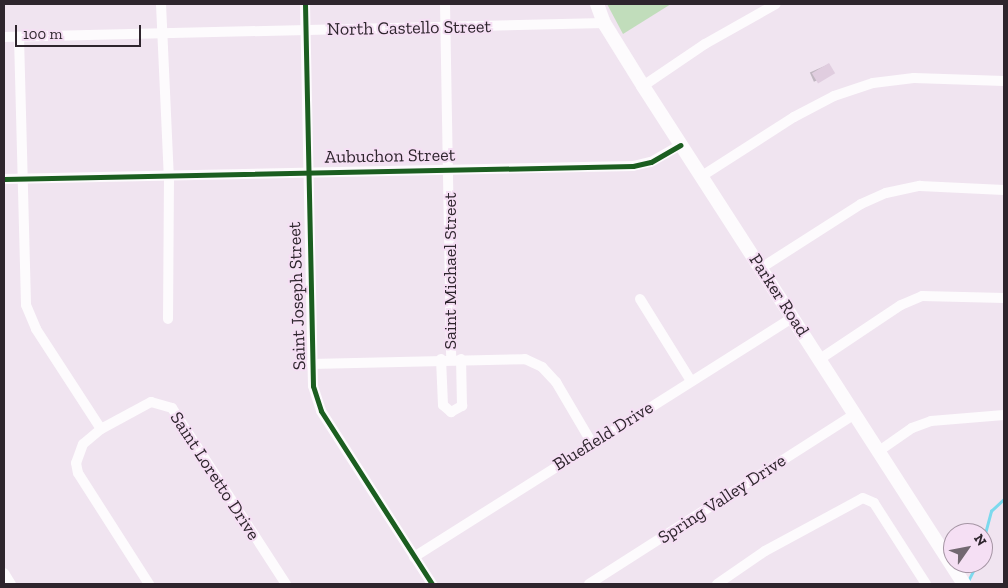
<!DOCTYPE html>
<html>
<head>
<meta charset="utf-8">
<style>
	body { margin:0 }
	#map { position:relative; width:1008px; height:588px; overflow:hidden; background:#f0e4f0; font-family:"Zilla Slab",serif }
	div>[style] { position:absolute }
	.green>* { inset:0; background:#c1ddbb }
	.shadow>* { inset:0; background:#0003; transform-origin:0 0 }
	.stream>* { height:2.5px; margin:-1.25px; padding:0 1.25px; transform-origin:1.25px; border-radius:1.25px; background:#7cd9ed }
	.building>* { inset:0; background:#e0cddf; transform-origin:0 0 }
	.street>* { height:10px; margin:-5px; padding:0 5px; transform-origin:5px; border-radius:5px; background:#fdfbfd }
	.secondary>* { height:14px; margin:-7px; padding:0 7px; transform-origin:7px; border-radius:7px; background:#fdfbfd }
	.cycleway>* { height:5px; margin:-2.5px; padding:0 2.5px; transform-origin:2.5px; border-radius:2.5px; background:#1b5e20 }
	span { translate:-50% -50%; white-space:nowrap; text-align:center; line-height:1.15; -webkit-text-stroke:4px #f5dff4; paint-order:stroke }
	.street-label { font-size:18px; color:#2e252d }
	.frame { position:absolute; inset:0; border:5px solid #2e252d; pointer-events:none }
	.north { position:absolute; left:943px; top:523px; width:50px; height:50px; box-sizing:border-box; background:#f5dff4; border:1px solid #a595a4; border-radius:50%; rotate:57deg; font-size:14px; font-weight:700; line-height:20px; text-align:center; color:#2e252d }
	.north::after { content:''; display:block; margin:auto; width:18px; height:22px; background:#726871; clip-path:polygon(50% 0,100% 100%,50% 72%,0 100%) }
	.scale { position:absolute; left:15px; top:25px; width:126px; height:22px; box-sizing:border-box; border:2px solid #2e252d; border-top:0; padding-left:6px; font-size:15px; line-height:18px; white-space:nowrap; color:#2e252d; -webkit-text-stroke:4px #f5dff4; paint-order:stroke }
</style>
</head>
<body>
<div id="map">
	<div class="green">
		<div style="clip-path:polygon(607px 4px,671px 4px,623px 34px)"></div>
	</div>
	<div class="shadow">
		<div style="left:829px;top:64px;width:10px;height:21px;rotate:66deg"></div>
	</div>
	<div class="stream">
		<div style="left:983px;top:541px;width:31px;rotate:-75deg"></div>
		<div style="left:991px;top:511px;width:18px;rotate:-43deg"></div>
		<div style="left:968px;top:581px;width:20px;rotate:-63deg"></div>
	</div>
	<div class="building">
		<div style="left:829px;top:63px;width:12px;height:20px;rotate:59deg"></div>
	</div>
	<div class="street">
		<div style="left:161px;top:4px;width:173px;rotate:87.4deg"></div>
		<div style="left:169px;top:177px;width:142px;rotate:90.4deg"></div>
		<div style="left:305px;top:4px;width:382px;rotate:88.8deg"></div>
		<div style="left:313px;top:386px;width:26px;rotate:72deg"></div>
		<div style="left:321px;top:411px;width:206px;rotate:57.3deg"></div>
		<div style="left:445px;top:4px;width:355px;rotate:89deg"></div>
		<div style="left:4px;top:37px;width:600px;rotate:-1.34deg"></div>
		<div style="left:19px;top:37px;width:268px;rotate:88.5deg"></div>
		<div style="left:26px;top:305px;width:26px;rotate:67deg"></div>
		<div style="left:36px;top:329px;width:119px;rotate:57deg"></div>
		<div style="left:101px;top:429px;width:23px;rotate:140deg"></div>
		<div style="left:83px;top:444px;width:20px;rotate:110deg"></div>
		<div style="left:76px;top:463px;width:10px;rotate:79deg"></div>
		<div style="left:78px;top:473px;width:132px;rotate:57.4deg"></div>
		<div style="left:643px;top:86px;width:75px;rotate:-34.1deg"></div>
		<div style="left:705px;top:44px;width:81px;rotate:-29.4deg"></div>
		<div style="left:702px;top:176px;width:109px;rotate:-32.7deg"></div>
		<div style="left:794px;top:117px;width:45px;rotate:-27.7deg"></div>
		<div style="left:834px;top:96px;width:41px;rotate:-18.4deg"></div>
		<div style="left:873px;top:83px;width:41px;rotate:-7deg"></div>
		<div style="left:914px;top:78px;width:90px;rotate:1.9deg"></div>
		<div style="left:4px;top:179px;width:629px;rotate:-1.18deg"></div>
		<div style="left:633px;top:166px;width:18px;rotate:-13deg"></div>
		<div style="left:651px;top:162px;width:34px;rotate:-30deg"></div>
		<div style="left:761px;top:268px;width:119px;rotate:-32.6deg"></div>
		<div style="left:861px;top:204px;width:27px;rotate:-24deg"></div>
		<div style="left:886px;top:193px;width:35px;rotate:-12deg"></div>
		<div style="left:920px;top:186px;width:84px;rotate:2.7deg"></div>
		<div style="left:640px;top:299px;width:97px;rotate:58.1deg"></div>
		<div style="left:441px;top:359px;width:46px;rotate:87.5deg"></div>
		<div style="left:443px;top:405px;width:11px;rotate:41deg"></div>
		<div style="left:451px;top:412px;width:13px;rotate:-29deg"></div>
		<div style="left:462px;top:406px;width:47px;rotate:-91.2deg"></div>
		<div style="left:820px;top:359px;width:97px;rotate:-33.7deg"></div>
		<div style="left:901px;top:305px;width:23px;rotate:-23deg"></div>
		<div style="left:922px;top:296px;width:82px;rotate:1.4deg"></div>
		<div style="left:311px;top:364px;width:214px;rotate:-1.3deg"></div>
		<div style="left:525px;top:359px;width:19px;rotate:25deg"></div>
		<div style="left:542px;top:367px;width:21px;rotate:47deg"></div>
		<div style="left:556px;top:382px;width:71px;rotate:59.5deg"></div>
		<div style="left:101px;top:429px;width:57px;rotate:-28.4deg"></div>
		<div style="left:151px;top:402px;width:22px;rotate:16deg"></div>
		<div style="left:172px;top:408px;width:210px;rotate:57.1deg"></div>
		<div style="left:879px;top:451px;width:40px;rotate:-34.9deg"></div>
		<div style="left:912px;top:428px;width:20px;rotate:-20deg"></div>
		<div style="left:931px;top:421px;width:73px;rotate:-4.7deg"></div>
		<div style="left:414px;top:557px;width:449px;rotate:-32.3deg"></div>
		<div style="left:4px;top:573px;width:13px;rotate:58deg"></div>
		<div style="left:589px;top:584px;width:316px;rotate:-32.6deg"></div>
		<div style="left:717px;top:584px;width:58px;rotate:-34.5deg"></div>
		<div style="left:765px;top:551px;width:111px;rotate:-28.4deg"></div>
		<div style="left:863px;top:498px;width:12px;rotate:24deg"></div>
		<div style="left:874px;top:503px;width:96px;rotate:57.3deg"></div>
	</div>
	<div class="secondary">
		<div style="left:597px;top:4px;width:20px;rotate:70deg"></div>
		<div style="left:604px;top:23px;width:74px;rotate:58.2deg"></div>
		<div style="left:643px;top:86px;width:592px;rotate:57.2deg"></div>
	</div>
	<div class="cycleway">
		<div style="left:305px;top:4px;width:382px;rotate:88.8deg"></div>
		<div style="left:313px;top:386px;width:26px;rotate:72deg"></div>
		<div style="left:321px;top:411px;width:206px;rotate:57.3deg"></div>
		<div style="left:4px;top:179px;width:629px;rotate:-1.18deg"></div>
		<div style="left:633px;top:166px;width:18px;rotate:-13deg"></div>
		<div style="left:651px;top:162px;width:34px;rotate:-30deg"></div>
	</div>
	<div class="street-label">
		<span style="left:409px;top:28px;rotate:-1deg">North Castello Street</span>
		<span style="left:390px;top:156px;rotate:-1deg">Aubuchon Street</span>
		<span style="left:450px;top:271px;rotate:-90deg">Saint Michael Street</span>
		<span style="left:779px;top:295px;rotate:57deg">Parker Road</span>
		<span style="left:297px;top:296px;rotate:-92deg">Saint Joseph Street</span>
		<span style="left:603px;top:436px;rotate:-32deg">Bluefield Drive</span>
		<span style="left:215px;top:476px;rotate:57deg">Saint Loretto Drive</span>
		<span style="left:722px;top:499px;rotate:-33deg">Spring Valley Drive</span>
	</div>
	<div class="frame"></div>
	<div class="north">N</div>
	<div class="scale">100 m</div>
</div>
</body>
</html>
